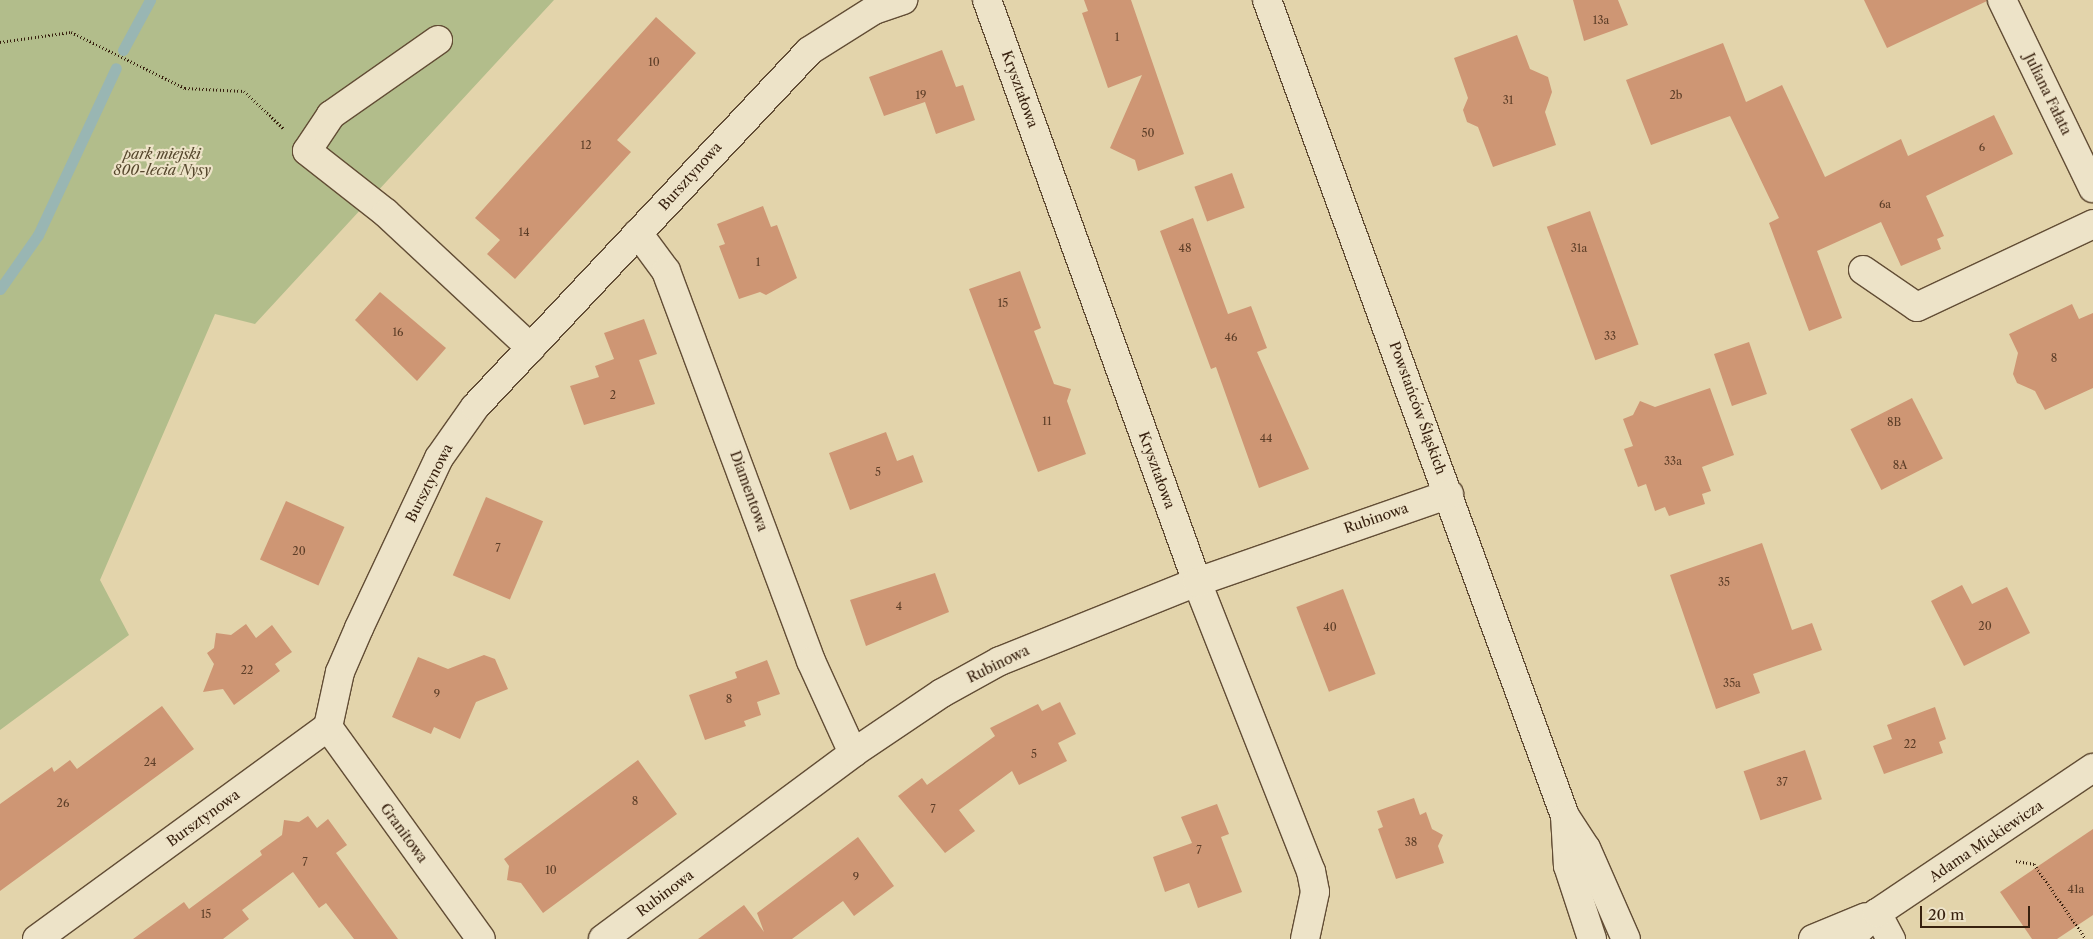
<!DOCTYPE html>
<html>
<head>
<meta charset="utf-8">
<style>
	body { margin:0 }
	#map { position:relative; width:2093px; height:939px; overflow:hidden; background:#e3d4ab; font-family:"Libre Caslon Text",serif }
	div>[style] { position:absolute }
	.green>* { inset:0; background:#b2bd8b }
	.stream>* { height:11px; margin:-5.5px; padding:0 5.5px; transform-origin:5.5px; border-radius:5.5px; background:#99b6b3 }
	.building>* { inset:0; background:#ce9674; transform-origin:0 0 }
	.path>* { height:3px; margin-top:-1.5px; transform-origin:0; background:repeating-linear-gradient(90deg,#37200e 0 1px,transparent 0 3.5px) }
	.roads { filter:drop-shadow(1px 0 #624d35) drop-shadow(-1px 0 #624d35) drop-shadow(0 1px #624d35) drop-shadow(0 -1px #624d35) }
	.minor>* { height:28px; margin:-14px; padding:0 14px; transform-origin:14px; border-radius:14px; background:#ede3c8 }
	span { translate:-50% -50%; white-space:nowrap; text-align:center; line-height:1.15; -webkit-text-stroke:4.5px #ede3c8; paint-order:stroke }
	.number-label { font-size:11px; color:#5d3e28 }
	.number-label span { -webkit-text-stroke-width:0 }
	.street-label { font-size:14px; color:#37200e }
	.park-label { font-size:14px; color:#56472d; font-style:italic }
	.scale { position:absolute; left:1920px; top:906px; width:110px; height:22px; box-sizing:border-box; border:2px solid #37200e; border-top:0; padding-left:6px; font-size:15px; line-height:18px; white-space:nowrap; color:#37200e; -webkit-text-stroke:4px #ede3c8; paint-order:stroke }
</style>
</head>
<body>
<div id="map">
	<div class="green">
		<div style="clip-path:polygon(0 0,554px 0,255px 324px,215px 314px,100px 580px,129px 635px,0 730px)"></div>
	</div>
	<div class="stream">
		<div style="left:123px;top:50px;width:57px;rotate:-61.6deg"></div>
		<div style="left:0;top:289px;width:66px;rotate:-54.9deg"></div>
		<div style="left:38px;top:235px;width:184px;rotate:-65deg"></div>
	</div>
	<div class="building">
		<div style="clip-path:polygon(1084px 0,1131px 0,1184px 154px,1138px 171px,1135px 160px,1110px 148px,1142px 75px,1108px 88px,1082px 13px,1088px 11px)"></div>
		<div style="clip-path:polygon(1573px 0,1618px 0,1628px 25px,1584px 41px)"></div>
		<div style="clip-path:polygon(1864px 0,1987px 0,1987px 1px,1887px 48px)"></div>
		<div style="clip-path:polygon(656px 17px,696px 53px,617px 140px,631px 152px,515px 279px,487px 254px,500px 240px,475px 218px)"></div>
		<div style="clip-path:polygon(1517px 35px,1530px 69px,1548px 77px,1552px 92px,1545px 112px,1556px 145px,1493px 167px,1478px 127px,1467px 122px,1463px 110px,1468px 98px,1454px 58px)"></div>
		<div style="clip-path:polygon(1723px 43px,1746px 102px,1782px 85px,1825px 177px,1901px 139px,1908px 156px,1994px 115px,2013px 154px,1926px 196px,1944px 236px,1937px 239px,1941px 249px,1901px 266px,1881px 222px,1817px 251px,1842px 318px,1809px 331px,1769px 223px,1779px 218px,1730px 116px,1651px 145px,1626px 80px)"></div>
		<div style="clip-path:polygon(942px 50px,956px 87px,963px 85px,975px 120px,936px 134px,925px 102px,884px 116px,869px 77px)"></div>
		<div style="left:1232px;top:173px;width:37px;height:40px;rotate:70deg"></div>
		<div style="clip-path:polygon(763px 206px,771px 227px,777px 225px,797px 278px,766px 295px,760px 292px,739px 299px,719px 246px,725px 244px,717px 224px)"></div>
		<div style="left:1590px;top:211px;width:142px;height:46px;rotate:70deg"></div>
		<div style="clip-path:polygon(1193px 218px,1228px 314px,1251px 306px,1267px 348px,1257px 352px,1309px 469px,1259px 488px,1216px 367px,1211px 369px,1160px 231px)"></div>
		<div style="clip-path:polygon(1020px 271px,1041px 328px,1034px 331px,1054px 384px,1071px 389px,1067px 401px,1086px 454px,1038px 472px,969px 289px)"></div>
		<div style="clip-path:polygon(380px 292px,446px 348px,417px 381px,355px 320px)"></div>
		<div style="clip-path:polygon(2072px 304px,2079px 319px,2093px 313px,2093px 388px,2045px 410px,2035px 391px,2017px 383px,2013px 374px,2018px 353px,2009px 334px)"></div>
		<div style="clip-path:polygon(644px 319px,657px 354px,639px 360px,655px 404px,584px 425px,570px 386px,599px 377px,595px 366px,614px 359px,604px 333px)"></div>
		<div style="left:1749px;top:342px;width:55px;height:37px;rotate:71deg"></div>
		<div style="clip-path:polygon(1710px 388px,1734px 455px,1702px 467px,1711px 491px,1702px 494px,1705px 504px,1669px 516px,1665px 507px,1655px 511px,1646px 484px,1638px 487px,1624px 449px,1633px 446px,1623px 419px,1633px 415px,1640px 401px,1655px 407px)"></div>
		<div style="left:1912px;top:398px;width:68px;height:69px;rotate:63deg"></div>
		<div style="clip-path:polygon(886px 432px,897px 461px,913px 455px,923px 482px,850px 510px,829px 453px)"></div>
		<div style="left:486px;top:497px;width:62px;height:85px;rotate:23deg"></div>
		<div style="left:286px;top:501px;width:64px;height:64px;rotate:24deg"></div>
		<div style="clip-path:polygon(1762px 543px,1792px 630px,1812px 623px,1822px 650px,1753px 674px,1760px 693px,1716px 709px,1670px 575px)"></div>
		<div style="clip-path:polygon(935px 573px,949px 612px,866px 646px,850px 600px)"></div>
		<div style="clip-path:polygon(1962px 585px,1972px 604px,2007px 587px,2030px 633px,1964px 666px,1931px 601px)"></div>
		<div style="left:1343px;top:589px;width:91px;height:50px;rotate:69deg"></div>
		<div style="clip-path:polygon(246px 624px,256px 638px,272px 625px,292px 652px,275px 664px,280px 671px,234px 705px,223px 689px,203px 692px,214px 664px,207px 653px,214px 648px,216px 633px,231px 635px)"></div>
		<div style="clip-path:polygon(484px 655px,495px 659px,508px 689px,476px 702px,460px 739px,434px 727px,431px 734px,392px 717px,418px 657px,448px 669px)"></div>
		<div style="clip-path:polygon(767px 660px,780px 694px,757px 702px,761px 715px,744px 721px,746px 726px,705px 740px,689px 695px,737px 678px,735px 672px)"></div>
		<div style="clip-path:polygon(1060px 702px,1076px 734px,1058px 743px,1067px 761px,1019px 785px,1012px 771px,959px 810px,975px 831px,945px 853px,898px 796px,922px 778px,927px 785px,995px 736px,990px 728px,1038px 704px,1042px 711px)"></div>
		<div style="clip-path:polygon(162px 706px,194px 749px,0 891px,0 804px,52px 767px,54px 772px,70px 760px,77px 769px)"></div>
		<div style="clip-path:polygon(1935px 707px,1946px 739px,1939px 742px,1943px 753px,1884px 774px,1873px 746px,1892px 739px,1887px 725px)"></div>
		<div style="left:1805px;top:750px;width:52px;height:65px;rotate:71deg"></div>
		<div style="clip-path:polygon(638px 760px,677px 814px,543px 913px,521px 883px,507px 880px,509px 866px,504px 859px)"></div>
		<div style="clip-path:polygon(1414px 798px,1420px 815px,1426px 812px,1432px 829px,1443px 835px,1438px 846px,1444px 863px,1396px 879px,1378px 829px,1383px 827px,1377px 811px)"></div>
		<div style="clip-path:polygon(1217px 804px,1229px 834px,1221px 837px,1242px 892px,1198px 908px,1189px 883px,1165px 892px,1153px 857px,1192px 843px,1181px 817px)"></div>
		<div style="clip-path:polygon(308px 816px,317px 828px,328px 819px,347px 845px,336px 853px,398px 939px,354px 939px,326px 903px,319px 908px,293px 872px,242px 910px,249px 919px,223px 939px,133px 939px,184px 902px,189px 909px,262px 855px,260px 851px,282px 835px,284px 820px,299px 822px)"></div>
		<div style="clip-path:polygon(2093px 829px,2093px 915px,2057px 939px,2032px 939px,2000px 892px)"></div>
		<div style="clip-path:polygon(858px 837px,894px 886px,854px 916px,843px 901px,792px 939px,698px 939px,744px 905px,764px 932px,757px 913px)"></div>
	</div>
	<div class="path">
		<div style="left:0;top:42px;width:72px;rotate:-8deg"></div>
		<div style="left:71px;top:32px;width:127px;rotate:26.2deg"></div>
		<div style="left:185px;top:88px;width:59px;rotate:2.9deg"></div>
		<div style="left:244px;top:91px;width:55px;rotate:43.5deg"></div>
		<div style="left:2016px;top:861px;width:18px;rotate:9deg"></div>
		<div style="left:2034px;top:864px;width:91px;rotate:55.3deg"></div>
	</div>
	<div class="roads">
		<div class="minor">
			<div style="left:987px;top:0;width:619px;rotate:70.16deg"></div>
			<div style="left:1197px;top:582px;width:311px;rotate:68.5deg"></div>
			<div style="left:1311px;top:871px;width:21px;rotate:79deg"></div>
			<div style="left:1315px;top:892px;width:48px;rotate:102deg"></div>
			<div style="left:1267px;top:0;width:869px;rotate:69.94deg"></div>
			<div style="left:1565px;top:816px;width:38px;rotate:57deg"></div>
			<div style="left:1586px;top:848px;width:99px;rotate:66.3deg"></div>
			<div style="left:2002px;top:0;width:209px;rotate:64.2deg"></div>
			<div style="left:438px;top:40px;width:131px;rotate:145deg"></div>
			<div style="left:331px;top:115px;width:43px;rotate:123.7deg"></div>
			<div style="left:307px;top:151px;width:100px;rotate:38.1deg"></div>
			<div style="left:386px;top:213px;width:198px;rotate:43deg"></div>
			<div style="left:638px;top:233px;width:47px;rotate:53.6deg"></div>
			<div style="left:666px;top:271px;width:416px;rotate:69.6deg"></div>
			<div style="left:811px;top:661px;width:101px;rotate:65.5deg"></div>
			<div style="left:1863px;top:270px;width:65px;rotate:34.4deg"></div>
			<div style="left:1917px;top:307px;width:195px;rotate:-25.2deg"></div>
			<div style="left:328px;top:727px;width:261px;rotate:54.2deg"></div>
			<div style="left:1565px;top:816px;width:50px;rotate:86.6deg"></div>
			<div style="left:1568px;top:866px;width:77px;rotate:71.8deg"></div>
			<div style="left:1877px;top:913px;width:30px;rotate:62deg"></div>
			<div style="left:37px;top:939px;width:360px;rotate:-36.1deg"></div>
			<div style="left:328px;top:727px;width:56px;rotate:-77.7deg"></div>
			<div style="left:340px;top:672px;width:48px;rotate:-66.6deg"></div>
			<div style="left:359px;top:628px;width:188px;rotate:-64.8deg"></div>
			<div style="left:439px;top:458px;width:62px;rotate:-54.8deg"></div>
			<div style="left:475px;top:407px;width:488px;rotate:-46.8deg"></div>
			<div style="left:809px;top:51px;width:77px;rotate:-32.2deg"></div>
			<div style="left:874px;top:10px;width:31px;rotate:-19deg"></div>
			<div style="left:603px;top:939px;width:312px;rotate:-36.6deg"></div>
			<div style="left:853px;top:753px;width:107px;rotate:-34deg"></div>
			<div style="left:942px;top:693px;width:66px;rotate:-28.9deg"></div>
			<div style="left:1000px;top:661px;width:212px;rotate:-21.9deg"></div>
			<div style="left:1197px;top:582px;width:267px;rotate:-19.2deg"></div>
			<div style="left:1813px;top:939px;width:57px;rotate:-22.5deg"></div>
			<div style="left:1849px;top:939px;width:38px;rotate:-43deg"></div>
			<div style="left:1877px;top:913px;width:260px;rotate:-33.9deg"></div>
		</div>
	</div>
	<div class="number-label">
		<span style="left:1601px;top:20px">13a</span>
		<span style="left:1117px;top:37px">1</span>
		<span style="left:654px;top:62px">10</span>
		<span style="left:921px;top:95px">19</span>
		<span style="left:1676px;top:95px">2b</span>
		<span style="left:1508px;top:100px">31</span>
		<span style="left:1148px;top:133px">50</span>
		<span style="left:586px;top:145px">12</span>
		<span style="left:1982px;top:147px">6</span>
		<span style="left:1885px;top:204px">6a</span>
		<span style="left:524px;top:232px">14</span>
		<span style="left:1185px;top:248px">48</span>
		<span style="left:1579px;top:248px">31a</span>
		<span style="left:758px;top:262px">1</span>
		<span style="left:1003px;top:303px">15</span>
		<span style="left:398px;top:332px">16</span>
		<span style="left:1610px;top:336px">33</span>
		<span style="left:1231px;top:337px">46</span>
		<span style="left:2054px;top:358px">8</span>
		<span style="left:613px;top:395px">2</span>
		<span style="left:1047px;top:421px">11</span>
		<span style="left:1894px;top:422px">8B</span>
		<span style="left:1266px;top:438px">44</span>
		<span style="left:1673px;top:461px">33a</span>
		<span style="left:1900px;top:465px">8A</span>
		<span style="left:878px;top:472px">5</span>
		<span style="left:498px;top:548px">7</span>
		<span style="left:299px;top:551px">20</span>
		<span style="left:1724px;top:582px">35</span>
		<span style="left:899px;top:606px">4</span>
		<span style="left:1985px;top:626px">20</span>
		<span style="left:1330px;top:627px">40</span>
		<span style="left:247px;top:670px">22</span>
		<span style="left:1732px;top:683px">35a</span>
		<span style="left:437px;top:694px">9</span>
		<span style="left:729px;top:699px">8</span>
		<span style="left:1910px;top:744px">22</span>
		<span style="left:1034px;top:754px">5</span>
		<span style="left:150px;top:762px">24</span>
		<span style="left:1782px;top:782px">37</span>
		<span style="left:635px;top:801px">8</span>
		<span style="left:63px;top:803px">26</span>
		<span style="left:933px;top:809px">7</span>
		<span style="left:1411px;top:842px">38</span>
		<span style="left:1199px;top:850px">7</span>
		<span style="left:305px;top:862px">7</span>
		<span style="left:551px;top:870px">10</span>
		<span style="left:856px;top:877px">9</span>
		<span style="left:2076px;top:889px">41a</span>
		<span style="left:206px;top:914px">15</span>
	</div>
	<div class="street-label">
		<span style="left:1020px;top:89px;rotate:70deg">Kryształowa</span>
		<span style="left:2048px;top:94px;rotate:64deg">Juliana Fałata</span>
		<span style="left:690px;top:176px;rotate:-48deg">Bursztynowa</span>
		<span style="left:1418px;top:408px;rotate:70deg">Powstańców Śląskich</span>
		<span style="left:1157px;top:470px;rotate:70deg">Kryształowa</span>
		<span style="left:429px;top:483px;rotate:-63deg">Bursztynowa</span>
		<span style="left:749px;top:491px;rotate:70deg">Diamentowa</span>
		<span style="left:1376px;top:518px;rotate:-19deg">Rubinowa</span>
		<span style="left:998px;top:664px;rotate:-26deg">Rubinowa</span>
		<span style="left:203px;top:818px;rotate:-36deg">Bursztynowa</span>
		<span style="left:404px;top:833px;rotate:54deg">Granitowa</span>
		<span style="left:1986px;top:841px;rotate:-34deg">Adama Mickiewicza</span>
		<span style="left:665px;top:893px;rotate:-37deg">Rubinowa</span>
	</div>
	<div class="park-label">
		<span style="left:162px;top:162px">park miejski<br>800-lecia Nysy</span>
	</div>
	<div class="scale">20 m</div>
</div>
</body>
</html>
